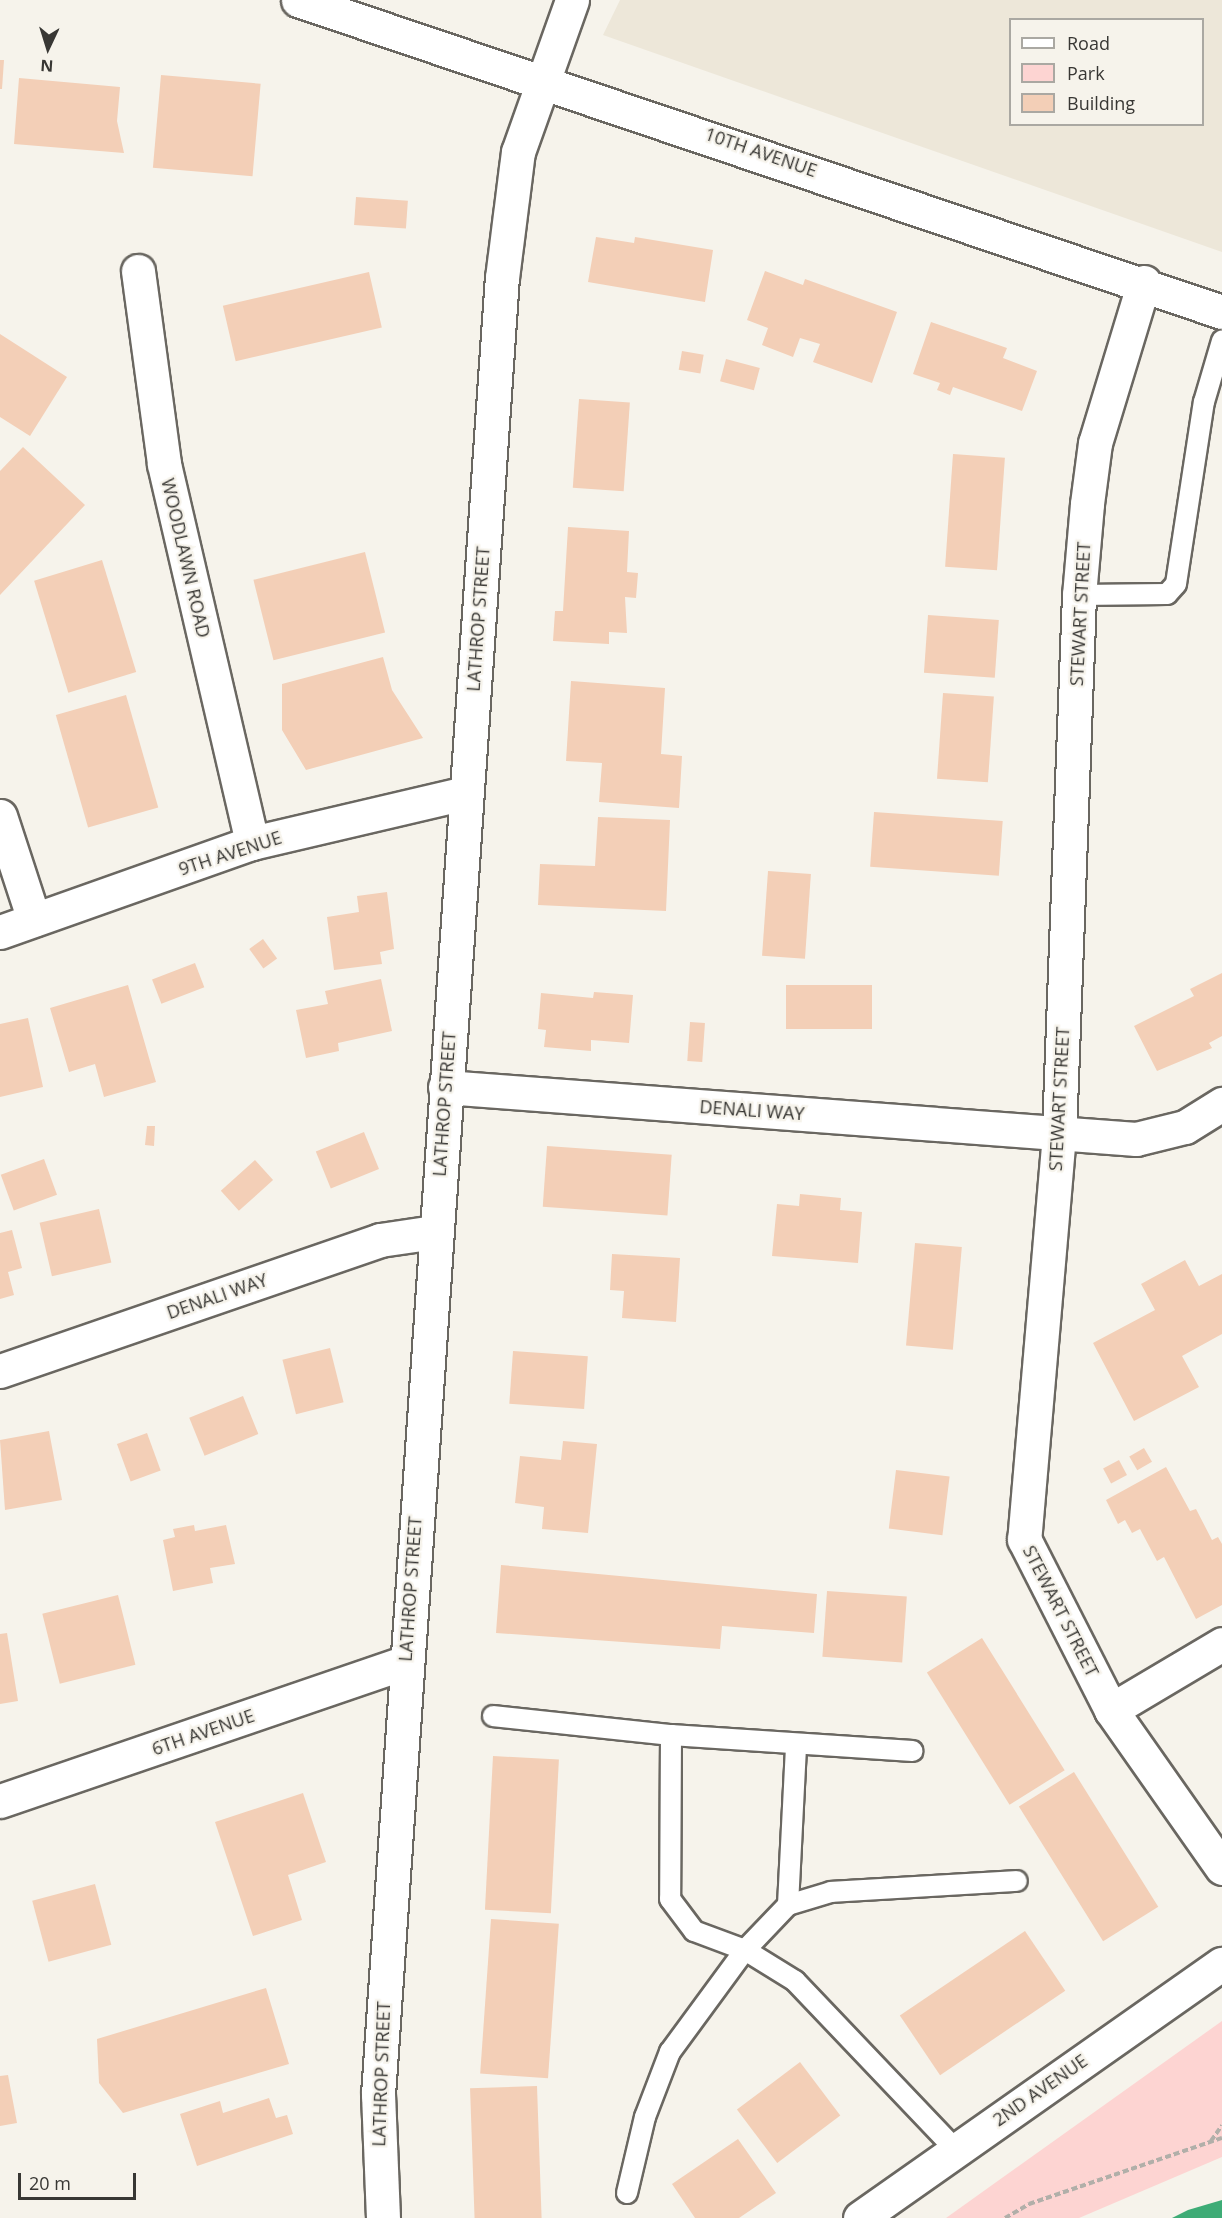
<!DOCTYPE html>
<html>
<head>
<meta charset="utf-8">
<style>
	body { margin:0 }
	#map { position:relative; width:1222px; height:2218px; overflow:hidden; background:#f6f3eb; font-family:"Open Sans",sans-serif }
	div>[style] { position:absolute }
	.built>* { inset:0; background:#ede7d9 }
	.green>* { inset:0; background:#fdd4d2 }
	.water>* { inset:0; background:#3eac76 }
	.building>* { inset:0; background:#f3cfb7; transform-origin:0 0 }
	.path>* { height:4px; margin-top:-2px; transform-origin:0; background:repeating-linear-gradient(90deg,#b1afa9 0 6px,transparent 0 9px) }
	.roads { filter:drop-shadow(2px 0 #6a6761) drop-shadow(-2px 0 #6a6761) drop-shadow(0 2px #6a6761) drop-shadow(0 -2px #6a6761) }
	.lane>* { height:20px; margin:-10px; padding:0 10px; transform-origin:10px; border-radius:10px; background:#fff }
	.street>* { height:33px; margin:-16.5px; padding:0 16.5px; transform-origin:16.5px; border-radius:16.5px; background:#fff }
	.secondary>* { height:33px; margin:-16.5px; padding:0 16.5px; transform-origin:16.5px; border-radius:16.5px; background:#fff }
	span { translate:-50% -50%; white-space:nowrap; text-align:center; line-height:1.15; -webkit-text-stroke:4.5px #f6f3eb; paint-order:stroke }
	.street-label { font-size:18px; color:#383734 }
	.legend { position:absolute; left:1009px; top:18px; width:195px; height:108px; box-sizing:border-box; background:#f6f3eb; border:2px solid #aaa8a2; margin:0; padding:8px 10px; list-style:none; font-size:18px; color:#383734 }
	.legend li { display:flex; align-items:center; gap:12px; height:30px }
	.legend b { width:30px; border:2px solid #aaa8a2 }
	.north { position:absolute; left:18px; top:18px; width:60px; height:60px; -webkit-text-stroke:4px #f6f3eb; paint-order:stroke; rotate:184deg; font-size:16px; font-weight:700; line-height:24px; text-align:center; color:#383734 }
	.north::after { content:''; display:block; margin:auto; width:21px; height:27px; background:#383734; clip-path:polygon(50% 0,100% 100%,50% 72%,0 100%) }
	.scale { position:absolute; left:18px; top:2173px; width:118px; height:27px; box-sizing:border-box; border:3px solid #383734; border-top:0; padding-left:8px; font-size:18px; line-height:21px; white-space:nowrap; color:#383734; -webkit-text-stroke:4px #f6f3eb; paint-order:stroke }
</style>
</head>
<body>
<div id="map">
	<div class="built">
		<div style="clip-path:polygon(evenodd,620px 0,1222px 0,1222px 252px,603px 35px,620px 0,1010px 20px,1202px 20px,1202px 124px,1010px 124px,1010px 20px)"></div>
	</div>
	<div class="green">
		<div style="clip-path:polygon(1222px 2021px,1222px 2157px,1079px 2218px,946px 2218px)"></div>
	</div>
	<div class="water">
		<div style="clip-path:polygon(1222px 2200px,1222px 2218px,1172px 2218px,1188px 2210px)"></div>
	</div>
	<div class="building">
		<div style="clip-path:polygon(0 60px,4px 60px,2px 89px,0 89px)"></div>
		<div style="left:161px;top:75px;width:100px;height:93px;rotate:5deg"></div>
		<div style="clip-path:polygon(19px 78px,120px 87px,117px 121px,124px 153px,14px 144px)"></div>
		<div style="left:356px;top:197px;width:52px;height:28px;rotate:4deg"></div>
		<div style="clip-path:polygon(596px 237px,634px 243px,635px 237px,713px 250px,705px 302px,588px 282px)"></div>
		<div style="clip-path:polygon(765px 271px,803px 285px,805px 279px,897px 312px,872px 383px,813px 362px,820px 344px,800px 338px,793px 357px,762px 345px,768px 328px,747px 320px)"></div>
		<div style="left:369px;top:272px;width:57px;height:150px;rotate:77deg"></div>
		<div style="clip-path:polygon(931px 322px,1007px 348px,1003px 358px,1037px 371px,1022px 411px,953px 387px,950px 395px,937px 390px,940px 383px,913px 374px)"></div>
		<div style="clip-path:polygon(0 334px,67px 377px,30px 436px,0 417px)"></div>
		<div style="left:682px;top:351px;width:22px;height:19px;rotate:10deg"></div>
		<div style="left:726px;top:359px;width:35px;height:23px;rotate:15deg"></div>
		<div style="left:579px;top:399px;width:51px;height:89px;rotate:4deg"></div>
		<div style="clip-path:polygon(23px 447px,85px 505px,0 595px,0 471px)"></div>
		<div style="left:953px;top:454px;width:52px;height:113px;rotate:4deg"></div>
		<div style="clip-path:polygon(568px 527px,629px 531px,627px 572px,638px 573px,636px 598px,625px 597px,627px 633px,609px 632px,609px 644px,553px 641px,555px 611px,563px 611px)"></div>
		<div style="left:365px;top:552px;width:83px;height:115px;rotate:76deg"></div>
		<div style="left:102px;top:560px;width:117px;height:71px;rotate:73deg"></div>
		<div style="left:928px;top:615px;width:71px;height:58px;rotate:4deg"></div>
		<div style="clip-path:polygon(383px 657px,392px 690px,423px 738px,306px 770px,282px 730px,282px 684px)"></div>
		<div style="clip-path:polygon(571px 681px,665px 688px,661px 754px,682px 756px,679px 808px,599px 802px,602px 763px,566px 761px)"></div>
		<div style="left:943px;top:693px;width:51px;height:86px;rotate:4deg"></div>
		<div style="left:126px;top:695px;width:117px;height:73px;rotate:74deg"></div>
		<div style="left:874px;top:812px;width:129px;height:55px;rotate:4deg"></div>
		<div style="clip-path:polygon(598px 817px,670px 820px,666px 911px,538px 905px,540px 864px,595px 866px)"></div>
		<div style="left:768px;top:871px;width:43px;height:85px;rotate:4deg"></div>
		<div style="clip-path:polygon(387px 892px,394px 949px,380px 952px,382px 964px,334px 970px,327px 917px,359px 912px,357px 896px)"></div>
		<div style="left:263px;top:939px;width:24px;height:17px;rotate:54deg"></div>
		<div style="left:195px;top:963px;width:26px;height:46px;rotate:69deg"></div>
		<div style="clip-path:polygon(1222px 973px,1222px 1036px,1209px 1043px,1212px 1048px,1157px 1071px,1134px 1026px,1194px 996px,1190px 989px)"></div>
		<div style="clip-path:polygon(381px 979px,392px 1031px,338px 1043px,339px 1051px,306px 1058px,296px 1010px,328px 1004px,325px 991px)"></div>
		<div style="clip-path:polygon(128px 985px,156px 1082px,104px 1097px,95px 1064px,69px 1072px,50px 1008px)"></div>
		<div style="left:786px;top:985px;width:86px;height:44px"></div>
		<div style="clip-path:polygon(594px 992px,633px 995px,629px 1043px,591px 1040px,591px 1051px,544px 1047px,546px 1030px,538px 1029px,541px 993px,593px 998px)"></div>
		<div style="clip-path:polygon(28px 1018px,43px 1087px,0 1097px,0 1024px)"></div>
		<div style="left:690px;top:1022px;width:15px;height:39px;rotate:4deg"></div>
		<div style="clip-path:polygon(147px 1126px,155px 1126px,154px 1146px,145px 1145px)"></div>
		<div style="left:364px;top:1132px;width:40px;height:52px;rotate:68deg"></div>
		<div style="left:547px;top:1146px;width:125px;height:61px;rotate:4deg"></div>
		<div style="left:44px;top:1159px;width:38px;height:46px;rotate:70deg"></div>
		<div style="left:255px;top:1160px;width:27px;height:46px;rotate:48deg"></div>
		<div style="clip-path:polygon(800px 1194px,841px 1198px,840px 1210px,862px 1212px,858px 1263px,772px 1256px,777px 1204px,799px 1206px)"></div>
		<div style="left:99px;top:1209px;width:55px;height:61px;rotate:77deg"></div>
		<div style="clip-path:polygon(12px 1230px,22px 1268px,8px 1272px,14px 1295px,0 1299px,0 1233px)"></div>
		<div style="left:915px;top:1243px;width:47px;height:103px;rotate:5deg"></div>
		<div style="clip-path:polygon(612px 1254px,680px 1258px,676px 1322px,622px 1318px,624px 1291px,610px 1290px)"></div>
		<div style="clip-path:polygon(1185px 1260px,1199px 1286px,1222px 1274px,1222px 1334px,1182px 1356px,1199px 1387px,1134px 1421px,1093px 1343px,1155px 1310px,1141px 1284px)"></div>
		<div style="left:330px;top:1348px;width:56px;height:49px;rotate:76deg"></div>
		<div style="left:513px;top:1351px;width:75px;height:53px;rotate:4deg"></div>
		<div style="left:243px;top:1396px;width:41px;height:58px;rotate:68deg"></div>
		<div style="clip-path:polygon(49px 1431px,62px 1500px,5px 1510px,0 1440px)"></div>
		<div style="left:147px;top:1433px;width:40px;height:32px;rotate:70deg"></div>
		<div style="clip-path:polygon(563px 1441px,597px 1444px,588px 1533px,542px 1529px,544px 1507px,515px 1503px,520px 1456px,561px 1460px)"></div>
		<div style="left:1144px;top:1448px;width:16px;height:17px;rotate:60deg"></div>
		<div style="left:1119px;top:1460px;width:17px;height:18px;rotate:62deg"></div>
		<div style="clip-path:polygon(1166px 1467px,1190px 1511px,1196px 1509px,1212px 1540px,1218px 1537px,1222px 1544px,1222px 1605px,1196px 1619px,1164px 1557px,1157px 1561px,1140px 1529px,1132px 1533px,1125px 1520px,1118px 1524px,1106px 1500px)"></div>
		<div style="left:896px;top:1470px;width:54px;height:59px;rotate:7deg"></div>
		<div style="clip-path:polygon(194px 1525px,195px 1531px,226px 1525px,235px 1564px,210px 1568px,213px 1583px,173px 1591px,163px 1540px,175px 1537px,173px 1529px)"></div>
		<div style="clip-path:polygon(501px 1565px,817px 1594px,814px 1633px,722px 1626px,720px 1649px,496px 1633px)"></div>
		<div style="left:827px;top:1591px;width:80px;height:66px;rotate:4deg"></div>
		<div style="left:118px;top:1595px;width:72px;height:78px;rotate:76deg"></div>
		<div style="clip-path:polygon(7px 1633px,18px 1701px,0 1704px,0 1634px)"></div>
		<div style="left:982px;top:1638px;width:156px;height:65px;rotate:58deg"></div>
		<div style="left:493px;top:1756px;width:66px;height:154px;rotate:3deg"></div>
		<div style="left:1074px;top:1772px;width:159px;height:65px;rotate:58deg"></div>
		<div style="clip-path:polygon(303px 1793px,326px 1862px,288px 1875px,302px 1920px,253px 1936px,215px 1822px)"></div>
		<div style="left:95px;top:1884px;width:63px;height:65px;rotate:75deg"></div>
		<div style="left:491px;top:1919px;width:68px;height:155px;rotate:4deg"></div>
		<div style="left:1025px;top:1931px;width:72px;height:151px;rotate:56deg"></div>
		<div style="clip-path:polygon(266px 1988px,289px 2064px,123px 2113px,99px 2083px,97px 2039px)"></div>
		<div style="left:800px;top:2062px;width:67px;height:79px;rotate:53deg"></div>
		<div style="clip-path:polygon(8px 2075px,17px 2123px,0 2126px,0 2076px)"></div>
		<div style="left:537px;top:2086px;width:132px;height:67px;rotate:88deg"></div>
		<div style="clip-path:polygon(269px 2098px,276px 2118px,287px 2115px,293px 2134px,197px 2166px,180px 2114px,220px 2101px,223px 2113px)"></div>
		<div style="clip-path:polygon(738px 2139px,776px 2193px,739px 2218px,695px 2218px,672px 2184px)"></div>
	</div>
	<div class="path">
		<div style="left:1211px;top:2141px;width:19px;rotate:-55deg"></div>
		<div style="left:1005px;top:2218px;width:28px;rotate:-30deg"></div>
		<div style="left:1029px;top:2204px;width:204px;rotate:-18.9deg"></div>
	</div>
	<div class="roads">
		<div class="lane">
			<div style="left:1079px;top:595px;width:88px;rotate:-0.7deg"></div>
			<div style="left:1167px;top:594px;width:13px;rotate:-48deg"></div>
			<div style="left:1176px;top:584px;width:184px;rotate:-81.3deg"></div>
			<div style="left:1204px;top:402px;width:64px;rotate:-73.6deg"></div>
			<div style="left:493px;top:1716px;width:179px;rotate:6.1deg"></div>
			<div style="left:671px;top:1735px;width:164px;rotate:90.3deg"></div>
			<div style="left:670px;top:1899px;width:40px;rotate:53deg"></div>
			<div style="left:694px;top:1931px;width:54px;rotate:20.4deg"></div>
			<div style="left:745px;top:1950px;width:62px;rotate:-46.3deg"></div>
			<div style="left:788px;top:1905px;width:45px;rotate:-16.8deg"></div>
			<div style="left:831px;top:1892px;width:186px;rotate:-3.4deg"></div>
			<div style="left:671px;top:1735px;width:242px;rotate:3.8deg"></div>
			<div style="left:788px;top:1905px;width:160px;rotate:-87.1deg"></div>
			<div style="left:627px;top:2193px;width:78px;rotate:-76.7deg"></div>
			<div style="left:645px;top:2117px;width:70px;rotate:-69deg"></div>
			<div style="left:670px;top:2052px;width:127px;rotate:-53.7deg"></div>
			<div style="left:745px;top:1950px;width:59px;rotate:31.8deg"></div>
			<div style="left:795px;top:1981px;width:232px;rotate:46.4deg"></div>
		</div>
		<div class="street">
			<div style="left:138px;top:271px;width:195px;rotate:82.3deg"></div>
			<div style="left:164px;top:464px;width:389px;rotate:76.9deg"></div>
			<div style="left:1144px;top:282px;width:168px;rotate:106.9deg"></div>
			<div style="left:1095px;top:443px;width:62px;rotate:97.5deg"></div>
			<div style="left:1087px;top:504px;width:91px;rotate:95deg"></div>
			<div style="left:1079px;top:595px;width:539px;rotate:92.13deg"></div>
			<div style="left:1059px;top:1134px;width:407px;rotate:94.9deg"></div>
			<div style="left:1024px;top:1539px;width:192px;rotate:63deg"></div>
			<div style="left:1111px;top:1710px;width:193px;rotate:54.9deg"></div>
			<div style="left:0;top:816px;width:109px;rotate:71.9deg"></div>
			<div style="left:0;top:932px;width:267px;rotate:-19.5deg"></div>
			<div style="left:252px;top:843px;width:220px;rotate:-13.2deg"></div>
			<div style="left:445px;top:1087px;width:693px;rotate:4.3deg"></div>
			<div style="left:1136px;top:1139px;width:50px;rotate:-13.8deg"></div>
			<div style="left:1185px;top:1127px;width:44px;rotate:-31.9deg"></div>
			<div style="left:0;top:1371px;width:402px;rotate:-19deg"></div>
			<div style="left:380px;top:1240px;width:56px;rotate:-8.3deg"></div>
			<div style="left:1111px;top:1710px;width:129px;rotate:-30.7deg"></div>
			<div style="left:0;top:1801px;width:428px;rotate:-18.9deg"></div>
		</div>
		<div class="secondary">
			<div style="left:298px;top:0;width:975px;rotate:18.66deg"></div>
			<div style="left:383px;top:2218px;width:123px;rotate:-92.3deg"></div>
			<div style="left:378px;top:2095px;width:1821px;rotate:-86.1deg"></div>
			<div style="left:502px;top:278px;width:127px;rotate:-82.8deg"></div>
			<div style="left:518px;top:152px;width:161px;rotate:-70.4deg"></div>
			<div style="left:860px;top:2218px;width:442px;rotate:-35.1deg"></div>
		</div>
	</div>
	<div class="street-label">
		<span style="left:761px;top:152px;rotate:19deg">10TH AVENUE</span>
		<span style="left:186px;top:558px;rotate:77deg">WOODLAWN ROAD</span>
		<span style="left:1080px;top:614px;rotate:-87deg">STEWART STREET</span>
		<span style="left:478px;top:619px;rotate:-86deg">LATHROP STREET</span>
		<span style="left:230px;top:853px;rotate:-18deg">9TH AVENUE</span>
		<span style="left:1059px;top:1099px;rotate:-87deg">STEWART STREET</span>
		<span style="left:444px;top:1104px;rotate:-86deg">LATHROP STREET</span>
		<span style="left:752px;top:1110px;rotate:4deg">DENALI WAY</span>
		<span style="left:217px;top:1296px;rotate:-19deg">DENALI WAY</span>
		<span style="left:410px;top:1589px;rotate:-86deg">LATHROP STREET</span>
		<span style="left:1061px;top:1611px;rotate:63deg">STEWART STREET</span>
		<span style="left:203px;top:1732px;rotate:-19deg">6TH AVENUE</span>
		<span style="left:381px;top:2074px;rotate:-88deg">LATHROP STREET</span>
		<span style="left:1040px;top:2090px;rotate:-35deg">2ND AVENUE</span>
	</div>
	<ul class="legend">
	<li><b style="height:8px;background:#fff"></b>Road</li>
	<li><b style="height:16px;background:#fdd4d2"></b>Park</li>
	<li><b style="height:16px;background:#f3cfb7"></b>Building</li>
	</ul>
	<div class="north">N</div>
	<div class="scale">20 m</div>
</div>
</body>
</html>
